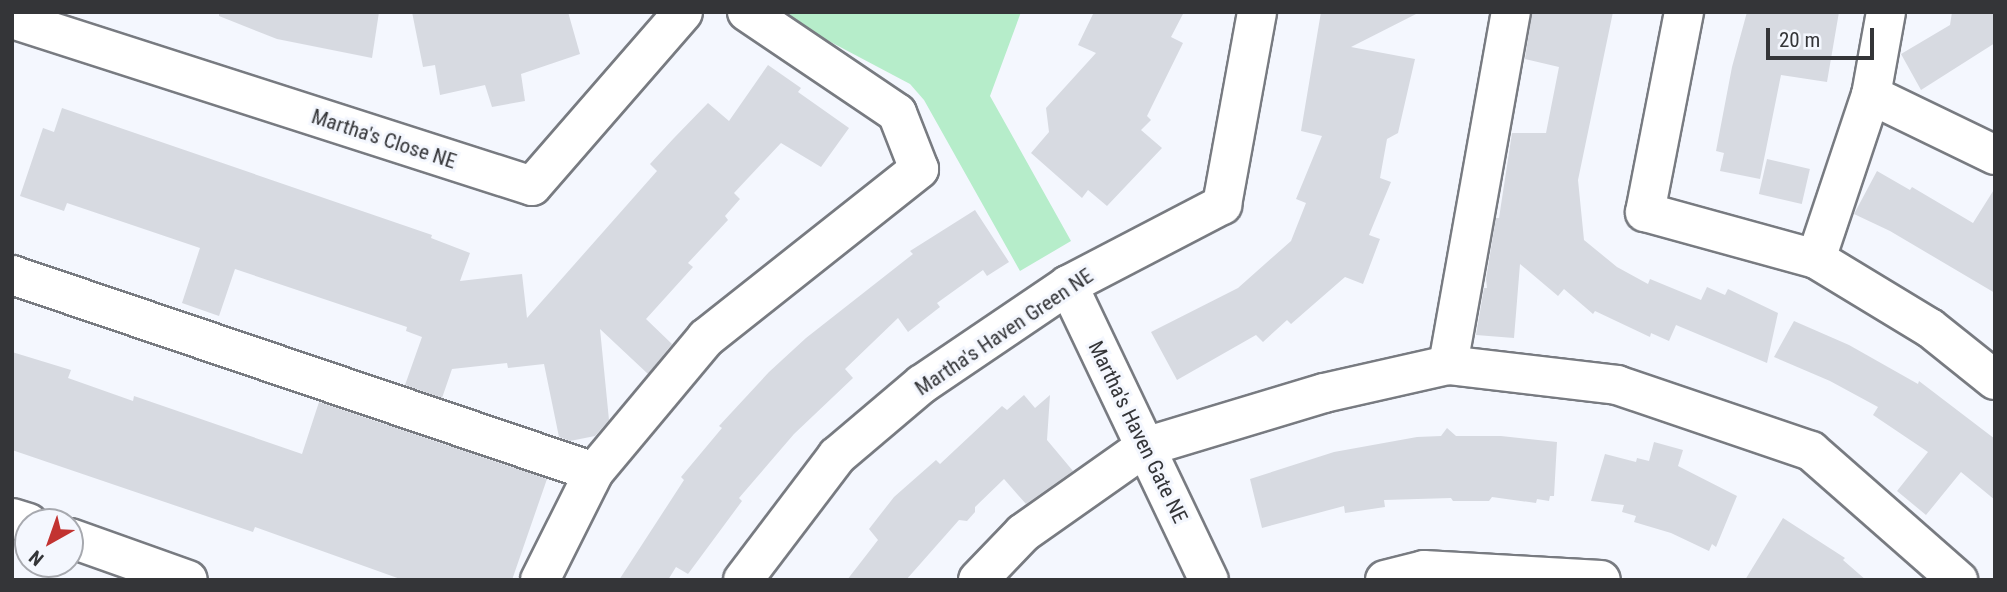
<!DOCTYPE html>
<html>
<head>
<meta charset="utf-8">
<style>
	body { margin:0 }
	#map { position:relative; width:2007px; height:592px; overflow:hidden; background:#f4f7fe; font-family:"Roboto Condensed",sans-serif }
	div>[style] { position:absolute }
	.green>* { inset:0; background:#b6edca }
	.building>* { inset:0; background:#d7dae1; transform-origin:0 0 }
	.roads { filter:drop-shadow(2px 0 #787b81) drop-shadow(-2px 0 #787b81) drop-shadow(0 2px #787b81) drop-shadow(0 -2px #787b81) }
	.minor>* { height:38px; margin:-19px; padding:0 19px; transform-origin:19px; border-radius:19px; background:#fff }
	span { translate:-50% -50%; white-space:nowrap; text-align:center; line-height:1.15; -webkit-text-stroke:6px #f4f7fe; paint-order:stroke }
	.street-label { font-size:21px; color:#343538 }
	.frame { position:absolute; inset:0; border:14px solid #343538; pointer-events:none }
	.north { position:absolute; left:14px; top:508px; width:70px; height:70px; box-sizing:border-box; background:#f4f7fe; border:2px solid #a7a9af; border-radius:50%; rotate:220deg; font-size:19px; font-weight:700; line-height:28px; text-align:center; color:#343538 }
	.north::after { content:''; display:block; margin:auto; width:24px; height:32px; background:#c23331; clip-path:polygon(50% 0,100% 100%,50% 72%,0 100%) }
	.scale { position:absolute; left:1766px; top:28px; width:108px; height:32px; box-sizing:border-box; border:4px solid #343538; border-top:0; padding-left:9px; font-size:21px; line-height:24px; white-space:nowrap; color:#343538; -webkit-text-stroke:5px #f4f7fe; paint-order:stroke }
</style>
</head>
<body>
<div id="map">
	<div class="green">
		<div style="clip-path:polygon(774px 12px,1021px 12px,990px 96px,1071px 241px,1020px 271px,924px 100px,910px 84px)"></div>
	</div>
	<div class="building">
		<div style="clip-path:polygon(219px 12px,379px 12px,372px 58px,277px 39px,219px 16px)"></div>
		<div style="clip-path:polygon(412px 12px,568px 12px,580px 54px,521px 74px,525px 101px,492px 107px,485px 85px,440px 95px,435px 65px,423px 67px)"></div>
		<div style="clip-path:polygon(1094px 12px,1184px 12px,1171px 37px,1183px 43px,1147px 116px,1151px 120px,1141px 130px,1162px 148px,1107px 206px,1088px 190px,1082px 198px,1031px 153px,1049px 132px,1046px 108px,1096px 53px,1078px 45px)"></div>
		<div style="clip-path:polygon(1321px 12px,1420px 12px,1351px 47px,1415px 59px,1398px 133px,1387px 139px,1380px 178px,1391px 182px,1369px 235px,1380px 239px,1363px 284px,1345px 277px,1291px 324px,1287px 320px,1263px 342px,1256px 335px,1177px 380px,1151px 332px,1238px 288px,1291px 241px,1306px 203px,1296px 199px,1322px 136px,1301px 131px)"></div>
		<div style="clip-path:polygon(1532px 12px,1613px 12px,1578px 180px,1584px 240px,1617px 267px,1648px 284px,1650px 279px,1701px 300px,1707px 287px,1725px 295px,1728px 289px,1778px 313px,1767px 363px,1676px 325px,1669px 341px,1651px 333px,1650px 337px,1595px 311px,1593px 314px,1564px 289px,1558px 296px,1520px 264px,1514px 338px,1476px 335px,1484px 288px,1487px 288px,1486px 279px,1496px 218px,1499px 218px,1512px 133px,1546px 133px,1559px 67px,1525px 59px)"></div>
		<div style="clip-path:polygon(1747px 12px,1839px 12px,1827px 82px,1781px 75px,1760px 179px,1720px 171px,1724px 153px,1716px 151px,1732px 67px)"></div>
		<div style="clip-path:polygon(1952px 12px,1995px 12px,1995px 43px,1921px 90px,1901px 54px,1950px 25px)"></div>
		<div style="clip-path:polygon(768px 65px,801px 88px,798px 92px,849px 128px,821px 167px,781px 143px,734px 193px,740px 199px,725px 216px,728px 220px,688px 263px,693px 267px,646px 319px,672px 344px,648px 374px,600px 329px,609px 420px,595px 436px,570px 441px,559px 437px,544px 364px,508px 368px,507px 363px,452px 369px,442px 398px,405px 385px,422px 337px,406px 331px,407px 327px,235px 269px,219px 316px,182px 303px,200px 248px,67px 203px,64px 211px,20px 196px,43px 128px,54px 132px,62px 108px,432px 235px,431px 238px,470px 253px,460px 281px,522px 274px,527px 318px,657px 171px,650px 164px,674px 138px,708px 103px,729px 121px)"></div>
		<div style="left:1767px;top:159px;width:44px;height:36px;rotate:13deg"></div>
		<div style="clip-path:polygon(1877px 171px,1910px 190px,1912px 187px,1973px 223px,1995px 188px,1995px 293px,1890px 231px,1854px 214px)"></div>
		<div style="clip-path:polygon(975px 210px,1009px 262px,987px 276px,983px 270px,937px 303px,940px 307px,908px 332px,898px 318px,845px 369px,853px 378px,794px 434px,739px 498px,742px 501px,688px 574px,676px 567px,668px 580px,619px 580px,684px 480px,681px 477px,722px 428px,719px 426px,769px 372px,806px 338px,913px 254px,910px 251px)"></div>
		<div style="clip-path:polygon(1794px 321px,1849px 345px,1918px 384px,1919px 381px,1995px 439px,1995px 500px,1961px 472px,1926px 515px,1897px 491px,1928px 452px,1873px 415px,1878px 407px,1830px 381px,1774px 357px)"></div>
		<div style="clip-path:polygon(12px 352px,71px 370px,68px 378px,133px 401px,134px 396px,302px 454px,319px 402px,547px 479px,512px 580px,403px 580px,255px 527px,253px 532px,12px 450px)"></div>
		<div style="clip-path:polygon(1024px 395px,1035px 408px,1050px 395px,1047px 440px,1073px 471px,1026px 504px,1004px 479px,975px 507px,975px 512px,967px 521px,959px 520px,906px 580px,847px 580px,878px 540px,869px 529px,894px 497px,936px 460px,940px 464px,1002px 406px,1007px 410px)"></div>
		<div style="clip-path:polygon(1447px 428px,1456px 436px,1501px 436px,1557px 442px,1554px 496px,1550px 496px,1549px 501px,1537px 499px,1536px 503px,1492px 497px,1489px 501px,1453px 501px,1451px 498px,1384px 500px,1385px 507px,1345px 513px,1344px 506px,1262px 528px,1250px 479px,1334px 452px,1417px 437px,1441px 436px)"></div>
		<div style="clip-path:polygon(1654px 442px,1683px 450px,1678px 466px,1737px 496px,1716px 547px,1712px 544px,1709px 551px,1671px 533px,1634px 522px,1636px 516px,1622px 512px,1624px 505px,1591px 501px,1605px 454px,1636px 462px,1637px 458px,1649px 461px)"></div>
		<div style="clip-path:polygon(1783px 518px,1845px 558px,1843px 560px,1866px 580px,1745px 580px)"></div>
	</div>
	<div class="roads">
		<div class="minor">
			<div style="left:1684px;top:12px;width:204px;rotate:101deg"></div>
			<div style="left:1645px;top:212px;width:177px;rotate:15.4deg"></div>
			<div style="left:1816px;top:259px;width:133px;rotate:31.2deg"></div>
			<div style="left:1930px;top:328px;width:83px;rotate:38.7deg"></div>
			<div style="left:1886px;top:12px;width:84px;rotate:100.2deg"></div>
			<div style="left:1871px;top:95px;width:138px;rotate:25.8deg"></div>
			<div style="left:12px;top:19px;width:546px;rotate:17.8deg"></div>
			<div style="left:532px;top:186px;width:230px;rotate:-49deg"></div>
			<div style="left:1816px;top:259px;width:173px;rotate:-71.5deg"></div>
			<div style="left:12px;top:275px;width:614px;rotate:18.7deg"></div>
			<div style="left:1068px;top:285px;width:327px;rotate:64.5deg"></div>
			<div style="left:1448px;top:365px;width:359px;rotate:-79.9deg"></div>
			<div style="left:12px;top:518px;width:17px;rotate:17deg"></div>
			<div style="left:70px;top:538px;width:125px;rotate:19.6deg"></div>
			<div style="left:540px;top:580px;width:121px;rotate:-63.4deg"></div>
			<div style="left:594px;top:472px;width:175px;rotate:-50.1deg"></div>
			<div style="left:706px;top:338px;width:272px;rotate:-38.4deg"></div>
			<div style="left:919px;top:169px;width:60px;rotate:-111.4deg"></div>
			<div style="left:897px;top:113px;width:181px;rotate:-146deg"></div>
			<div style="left:743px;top:580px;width:156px;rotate:-52.8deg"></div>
			<div style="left:837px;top:456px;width:111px;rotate:-40.3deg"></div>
			<div style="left:922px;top:384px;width:176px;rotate:-34.1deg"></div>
			<div style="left:1068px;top:285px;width:174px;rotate:-27.5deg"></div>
			<div style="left:1222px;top:205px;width:196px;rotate:-79.7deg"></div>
			<div style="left:978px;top:580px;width:65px;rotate:-46.2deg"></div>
			<div style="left:1023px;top:533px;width:149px;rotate:-35.2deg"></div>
			<div style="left:1145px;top:447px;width:187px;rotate:-16.8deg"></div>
			<div style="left:1324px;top:393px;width:127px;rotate:-12.7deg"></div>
			<div style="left:1448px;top:365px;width:170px;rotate:6.7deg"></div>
			<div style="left:1617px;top:385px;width:205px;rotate:18.8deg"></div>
			<div style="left:1811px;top:451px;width:196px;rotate:41.3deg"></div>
			<div style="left:1385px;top:580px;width:40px;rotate:-14.4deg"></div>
			<div style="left:1424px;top:570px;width:177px;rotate:3.2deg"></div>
		</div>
	</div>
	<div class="street-label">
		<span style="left:384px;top:139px;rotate:18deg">Martha's Close NE</span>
		<span style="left:1004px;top:332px;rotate:-34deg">Martha's Haven Green NE</span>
		<span style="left:1138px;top:432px;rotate:64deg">Martha's Haven Gate NE</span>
	</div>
	<div class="frame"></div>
	<div class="north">N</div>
	<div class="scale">20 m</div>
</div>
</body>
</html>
